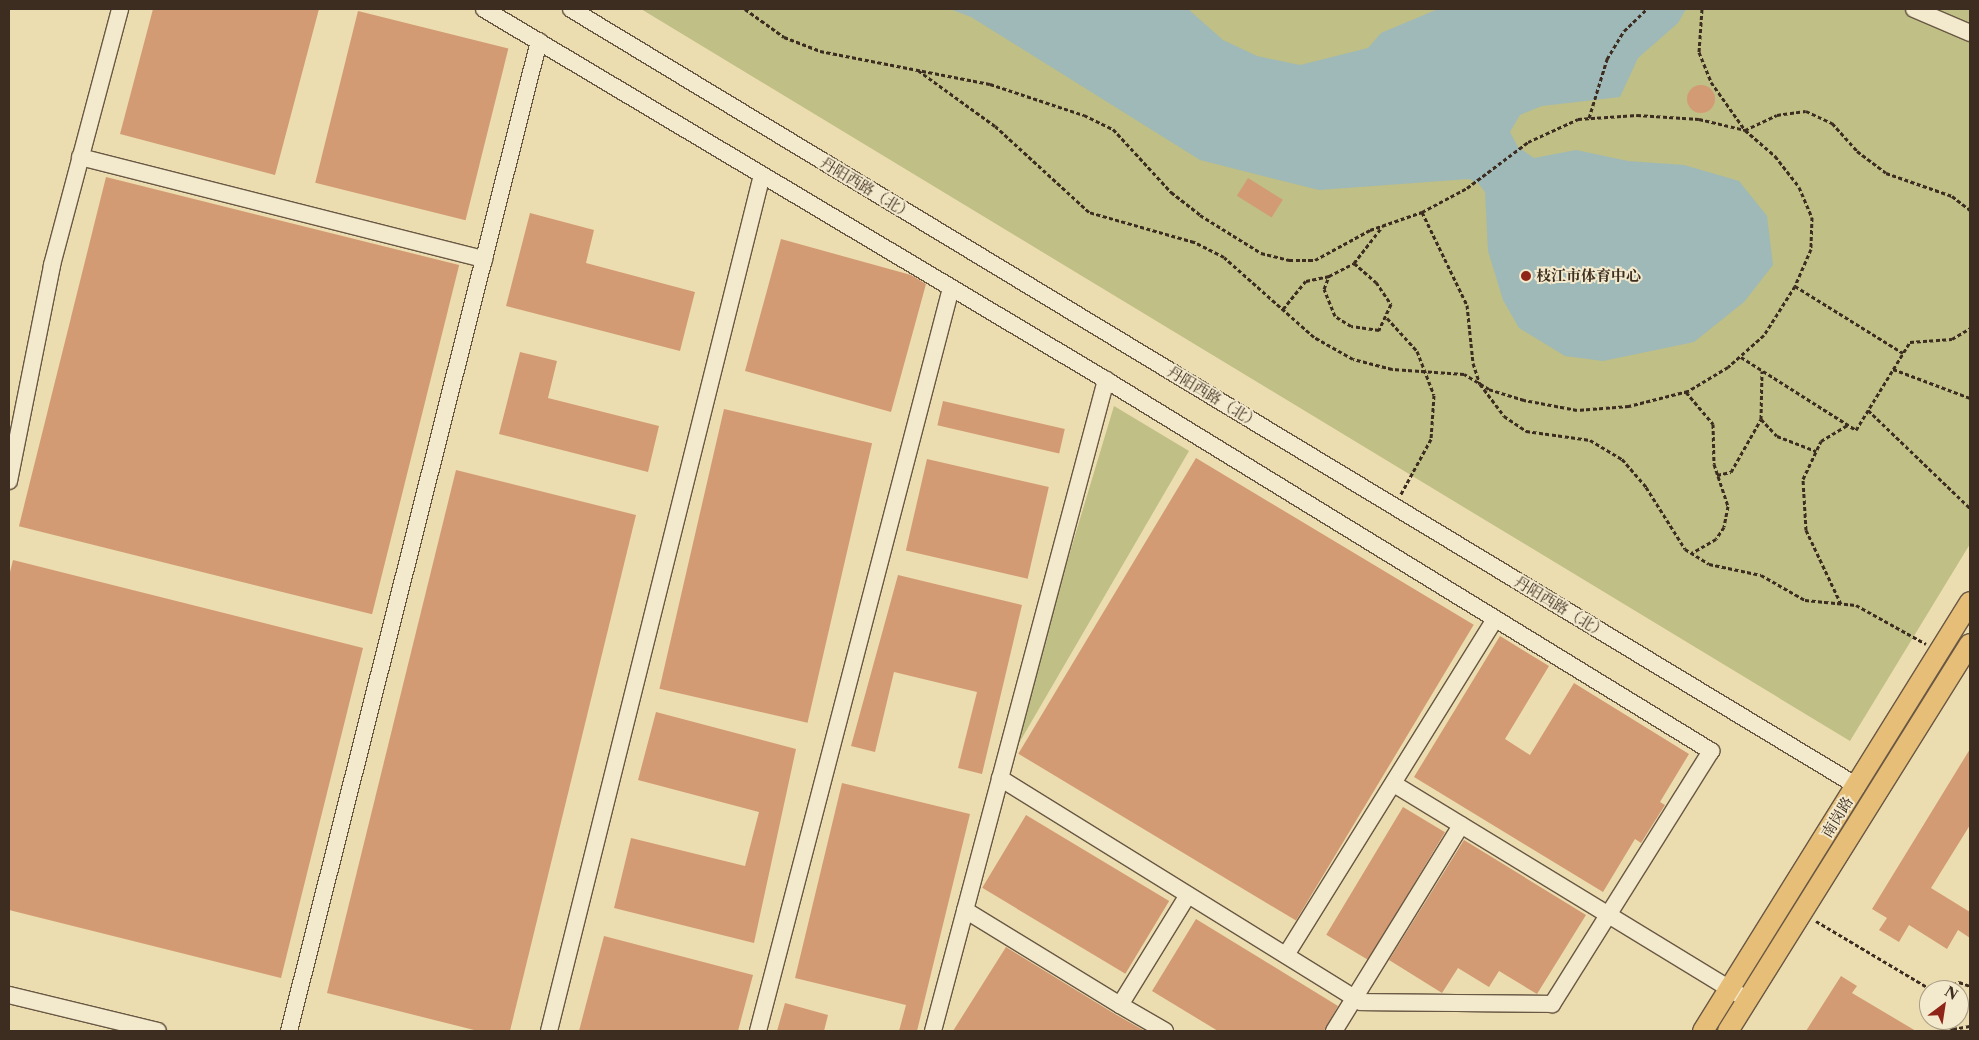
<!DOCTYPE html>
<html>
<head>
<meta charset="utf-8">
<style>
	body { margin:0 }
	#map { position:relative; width:1979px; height:1040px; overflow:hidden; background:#ecddb0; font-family:"Libre Caslon Text","Noto Serif SC",serif }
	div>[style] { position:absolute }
	.green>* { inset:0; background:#bfbf86 }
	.water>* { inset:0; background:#9eb9b7 }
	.building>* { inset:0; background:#d39b74; transform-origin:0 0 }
	.round { border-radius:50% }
	.path>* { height:3px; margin-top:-1.5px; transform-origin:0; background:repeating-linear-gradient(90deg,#3d2c20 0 4px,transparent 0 6.5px) }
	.roads { filter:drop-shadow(1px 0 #695844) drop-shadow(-1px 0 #695844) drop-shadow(0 1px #695844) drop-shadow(0 -1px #695844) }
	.minor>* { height:16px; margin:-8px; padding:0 8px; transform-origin:8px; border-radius:8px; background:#f3e9cc }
	.major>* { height:20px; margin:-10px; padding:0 10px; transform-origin:10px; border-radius:10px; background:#e6be78 }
	.dots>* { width:14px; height:14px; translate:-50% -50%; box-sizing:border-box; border:2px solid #f3e9cc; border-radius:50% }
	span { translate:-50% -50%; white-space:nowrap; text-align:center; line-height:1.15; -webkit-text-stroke:4px #f3e9cc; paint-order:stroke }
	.street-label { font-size:15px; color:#3d2c20 }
	.poi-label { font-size:15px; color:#3d2c20; font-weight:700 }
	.left { translate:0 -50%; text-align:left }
	.frame { position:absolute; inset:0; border:10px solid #3d2c20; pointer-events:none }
	.north { position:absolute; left:1919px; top:980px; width:50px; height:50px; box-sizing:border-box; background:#f3e9cc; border:1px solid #aa9d87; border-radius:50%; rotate:31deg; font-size:14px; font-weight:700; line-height:20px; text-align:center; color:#3d2c20 }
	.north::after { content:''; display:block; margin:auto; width:18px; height:22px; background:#8f2418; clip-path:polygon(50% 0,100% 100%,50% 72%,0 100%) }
</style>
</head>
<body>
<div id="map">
	<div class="green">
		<div style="clip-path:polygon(641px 9px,1970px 9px,1970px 544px,1850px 741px)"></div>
		<div style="clip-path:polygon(1114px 406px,1189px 451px,1015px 750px,1011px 748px)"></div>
	</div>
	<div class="water">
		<div style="clip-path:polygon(950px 9px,1188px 9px,1223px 40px,1257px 56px,1300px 65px,1368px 48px,1381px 33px,1438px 9px,1686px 9px,1678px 23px,1638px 58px,1620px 97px,1542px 106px,1520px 115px,1510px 132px,1518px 147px,1534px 158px,1576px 150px,1628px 161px,1684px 165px,1739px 181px,1767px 216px,1773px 265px,1744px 302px,1694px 342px,1603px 361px,1565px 356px,1519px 328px,1503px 300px,1488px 251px,1485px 192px,1478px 183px,1469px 179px,1319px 190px,1200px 160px,971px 17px)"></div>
	</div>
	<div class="building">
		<div style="clip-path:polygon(153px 9px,319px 9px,275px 175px,120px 134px)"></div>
		<div style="left:358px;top:11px;width:155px;height:177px;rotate:14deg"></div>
		<div class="round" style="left:1687px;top:85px;width:28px;height:28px"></div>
		<div style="left:106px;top:177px;width:364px;height:360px;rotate:14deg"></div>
		<div style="left:1248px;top:178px;width:41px;height:21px;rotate:32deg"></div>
		<div style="clip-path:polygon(530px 213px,594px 230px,586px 263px,695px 292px,680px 351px,506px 306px)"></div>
		<div style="clip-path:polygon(781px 239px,911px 275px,926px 284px,891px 412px,745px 371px)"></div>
		<div style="clip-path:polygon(520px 352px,557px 361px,548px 398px,659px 426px,648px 472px,499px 434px)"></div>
		<div style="left:943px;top:401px;width:125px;height:25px;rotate:13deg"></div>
		<div style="left:724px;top:409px;width:152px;height:287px;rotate:13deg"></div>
		<div style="left:1196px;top:458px;width:324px;height:345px;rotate:31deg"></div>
		<div style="left:927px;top:459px;width:125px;height:94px;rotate:13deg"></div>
		<div style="clip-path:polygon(456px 470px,636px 515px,510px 1031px,478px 1031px,327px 993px)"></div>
		<div style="clip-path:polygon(13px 560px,363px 648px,281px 978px,9px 910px,9px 576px)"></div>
		<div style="clip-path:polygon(898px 575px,1022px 605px,982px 774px,958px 768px,977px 692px,894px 672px,875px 752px,851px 746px)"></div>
		<div style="clip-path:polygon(1500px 636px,1549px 666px,1505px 739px,1530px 755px,1574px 683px,1689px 754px,1660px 802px,1665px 805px,1641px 843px,1635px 839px,1603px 892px,1414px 777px)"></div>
		<div style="clip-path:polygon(656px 712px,796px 749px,754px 943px,614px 908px,631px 838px,745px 866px,759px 812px,638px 780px)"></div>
		<div style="clip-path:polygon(1970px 749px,1970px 825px,1931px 888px,1970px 912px,1970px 938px,1958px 930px,1947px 949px,1909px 925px,1899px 942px,1879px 930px,1887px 918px,1872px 909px)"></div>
		<div style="clip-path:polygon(842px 783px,970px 814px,917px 1031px,899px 1031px,906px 1005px,795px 978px)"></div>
		<div style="left:1403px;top:807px;width:49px;height:149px;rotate:31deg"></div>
		<div style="left:1026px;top:815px;width:167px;height:85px;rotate:31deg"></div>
		<div style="clip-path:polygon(1464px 840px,1586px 915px,1537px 994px,1499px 971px,1489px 987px,1458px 968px,1442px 993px,1389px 960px)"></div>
		<div style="clip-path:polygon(1196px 919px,1338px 1006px,1324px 1031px,1218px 1031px,1152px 991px)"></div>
		<div style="clip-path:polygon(604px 936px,753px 975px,738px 1031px,579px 1031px)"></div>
		<div style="clip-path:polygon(1006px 947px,1115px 1014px,1145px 1031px,953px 1031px)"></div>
		<div style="clip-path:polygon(1841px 976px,1857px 986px,1852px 993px,1916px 1031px,1806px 1031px)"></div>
		<div style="clip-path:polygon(785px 1003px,828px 1015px,824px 1031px,777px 1031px)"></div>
	</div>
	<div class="path">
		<div style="left:745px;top:9px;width:48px;rotate:35.7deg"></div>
		<div style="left:784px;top:37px;width:39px;rotate:21deg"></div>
		<div style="left:820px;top:51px;width:173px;rotate:11deg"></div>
		<div style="left:990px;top:84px;width:99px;rotate:18.3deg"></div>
		<div style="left:1084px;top:115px;width:32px;rotate:26deg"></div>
		<div style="left:1113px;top:129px;width:86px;rotate:47.4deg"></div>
		<div style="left:1171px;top:192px;width:37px;rotate:38deg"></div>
		<div style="left:1200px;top:215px;width:72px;rotate:31.9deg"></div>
		<div style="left:1261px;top:253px;width:29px;rotate:14deg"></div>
		<div style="left:1289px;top:260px;width:26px"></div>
		<div style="left:1315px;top:260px;width:63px;rotate:-28.6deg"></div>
		<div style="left:1370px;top:230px;width:55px;rotate:-19.1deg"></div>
		<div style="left:1422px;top:212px;width:51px;rotate:-28.1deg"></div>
		<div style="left:1467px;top:188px;width:76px;rotate:-37deg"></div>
		<div style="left:1528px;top:142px;width:55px;rotate:-24.7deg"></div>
		<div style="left:1578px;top:119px;width:59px;rotate:-3.9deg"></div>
		<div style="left:1637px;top:115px;width:62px;rotate:3.7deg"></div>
		<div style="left:1699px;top:119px;width:47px;rotate:13.4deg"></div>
		<div style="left:1745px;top:130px;width:40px;rotate:41deg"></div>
		<div style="left:1775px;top:156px;width:39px;rotate:52deg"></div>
		<div style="left:1799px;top:187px;width:33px;rotate:67deg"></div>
		<div style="left:1812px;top:217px;width:32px;rotate:92deg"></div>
		<div style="left:1811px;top:249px;width:40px;rotate:113.4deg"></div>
		<div style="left:1795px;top:286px;width:58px;rotate:122.3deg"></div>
		<div style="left:1764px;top:335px;width:48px;rotate:138.4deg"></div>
		<div style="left:1728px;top:367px;width:47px;rotate:149deg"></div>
		<div style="left:1688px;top:391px;width:61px;rotate:165.7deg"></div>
		<div style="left:1629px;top:406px;width:52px;rotate:175.6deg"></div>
		<div style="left:1577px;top:410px;width:54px;rotate:-169.3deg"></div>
		<div style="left:1524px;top:400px;width:37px;rotate:-163deg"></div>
		<div style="left:1489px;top:389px;width:29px;rotate:-149deg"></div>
		<div style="left:1464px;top:374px;width:72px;rotate:-176deg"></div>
		<div style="left:1392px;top:369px;width:40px;rotate:-165.6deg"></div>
		<div style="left:1353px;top:359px;width:45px;rotate:-150.6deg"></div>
		<div style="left:1314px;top:337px;width:120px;rotate:-138.4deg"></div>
		<div style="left:1224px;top:257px;width:34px;rotate:-153deg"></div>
		<div style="left:1194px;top:242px;width:109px;rotate:-164.1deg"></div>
		<div style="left:1089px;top:212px;width:127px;rotate:-137.5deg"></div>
		<div style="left:995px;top:126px;width:94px;rotate:-144.1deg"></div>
		<div style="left:1702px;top:9px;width:43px;rotate:94deg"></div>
		<div style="left:1699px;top:52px;width:32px;rotate:68deg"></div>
		<div style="left:1711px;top:82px;width:59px;rotate:54.7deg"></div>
		<div style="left:1745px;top:130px;width:35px;rotate:-25deg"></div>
		<div style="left:1777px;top:115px;width:29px;rotate:-8deg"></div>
		<div style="left:1806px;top:111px;width:29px;rotate:25deg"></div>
		<div style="left:1832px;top:123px;width:38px;rotate:48deg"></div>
		<div style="left:1857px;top:151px;width:36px;rotate:37deg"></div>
		<div style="left:1886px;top:173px;width:70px;rotate:19.2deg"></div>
		<div style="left:1952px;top:196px;width:23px;rotate:38deg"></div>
		<div style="left:1589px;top:118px;width:62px;rotate:-73deg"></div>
		<div style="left:1607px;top:59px;width:33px;rotate:-59deg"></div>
		<div style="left:1624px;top:31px;width:32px;rotate:-44deg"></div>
		<div style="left:1422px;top:212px;width:103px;rotate:64.2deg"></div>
		<div style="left:1467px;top:305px;width:58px;rotate:84.1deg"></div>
		<div style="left:1473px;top:363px;width:22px;rotate:72deg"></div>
		<div style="left:1480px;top:384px;width:40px;rotate:53deg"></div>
		<div style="left:1504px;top:416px;width:27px;rotate:34deg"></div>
		<div style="left:1526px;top:431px;width:65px;rotate:8deg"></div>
		<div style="left:1590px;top:440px;width:37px;rotate:31deg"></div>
		<div style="left:1622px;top:459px;width:37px;rotate:49deg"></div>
		<div style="left:1646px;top:487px;width:73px;rotate:57.8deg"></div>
		<div style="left:1685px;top:549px;width:28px;rotate:32deg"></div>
		<div style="left:1709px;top:564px;width:53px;rotate:11.9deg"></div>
		<div style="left:1761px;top:575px;width:51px;rotate:29.6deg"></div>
		<div style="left:1805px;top:600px;width:51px;rotate:5.6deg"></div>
		<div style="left:1856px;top:605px;width:80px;rotate:29.1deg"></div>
		<div style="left:1354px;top:263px;width:29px;rotate:41deg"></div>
		<div style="left:1376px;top:282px;width:27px;rotate:56deg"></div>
		<div style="left:1391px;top:304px;width:29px;rotate:115deg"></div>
		<div style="left:1379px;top:330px;width:28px;rotate:-172deg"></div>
		<div style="left:1351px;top:326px;width:19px;rotate:-148deg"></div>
		<div style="left:1335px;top:316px;width:29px;rotate:-112deg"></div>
		<div style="left:1324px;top:289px;width:14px;rotate:-69deg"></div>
		<div style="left:1329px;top:276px;width:28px;rotate:-27deg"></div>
		<div style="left:1354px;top:263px;width:46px;rotate:-52.1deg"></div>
		<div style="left:1795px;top:286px;width:127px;rotate:31.8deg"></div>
		<div style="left:1283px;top:309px;width:36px;rotate:-51deg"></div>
		<div style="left:1306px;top:281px;width:24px;rotate:-12deg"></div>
		<div style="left:1387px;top:318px;width:45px;rotate:47.7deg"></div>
		<div style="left:1417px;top:351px;width:47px;rotate:68.9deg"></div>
		<div style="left:1434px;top:395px;width:44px;rotate:93.9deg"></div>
		<div style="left:1431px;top:439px;width:63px;rotate:118.6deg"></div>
		<div style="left:1741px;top:357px;width:136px;rotate:32.4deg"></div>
		<div style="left:1856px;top:430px;width:103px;rotate:-58.5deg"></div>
		<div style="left:1910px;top:342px;width:42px;rotate:-4.1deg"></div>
		<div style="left:1952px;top:339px;width:21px;rotate:-31deg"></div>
		<div style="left:1893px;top:369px;width:82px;rotate:20.6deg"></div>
		<div style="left:1686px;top:392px;width:42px;rotate:49.8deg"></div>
		<div style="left:1713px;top:424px;width:40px;rotate:88.6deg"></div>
		<div style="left:1714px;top:464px;width:44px;rotate:71.6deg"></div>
		<div style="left:1728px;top:506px;width:21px;rotate:101deg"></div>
		<div style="left:1724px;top:527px;width:14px;rotate:124deg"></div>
		<div style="left:1716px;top:539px;width:28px;rotate:150deg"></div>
		<div style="left:1868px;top:410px;width:141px;rotate:43.9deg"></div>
		<div style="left:1761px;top:419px;width:23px;rotate:47deg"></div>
		<div style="left:1777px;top:436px;width:42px;rotate:21deg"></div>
		<div style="left:1717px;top:475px;width:14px;rotate:-12deg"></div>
		<div style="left:1731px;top:472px;width:61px;rotate:-60.5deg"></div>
		<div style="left:1761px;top:419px;width:48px;rotate:-88.8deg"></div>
		<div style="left:1841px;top:604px;width:82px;rotate:-115.3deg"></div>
		<div style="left:1806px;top:530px;width:51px;rotate:-93.4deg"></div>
		<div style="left:1803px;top:479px;width:42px;rotate:-64.7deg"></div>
		<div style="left:1821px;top:441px;width:31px;rotate:-31deg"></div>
		<div style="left:1816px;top:921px;width:135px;rotate:30.7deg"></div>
		<div style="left:1941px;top:990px;width:20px;rotate:-24deg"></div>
		<div style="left:1959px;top:982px;width:12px;rotate:20deg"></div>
		<div style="left:1939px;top:1020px;width:17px;rotate:33deg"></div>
		<div style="left:1953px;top:1029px;width:17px;rotate:-10deg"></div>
	</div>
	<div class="roads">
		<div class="minor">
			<div style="left:484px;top:9px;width:724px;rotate:30.81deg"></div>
			<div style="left:1106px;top:380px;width:710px;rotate:31.52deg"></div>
			<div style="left:1711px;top:751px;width:299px;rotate:122.1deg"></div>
			<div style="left:1552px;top:1004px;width:191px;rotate:-179.4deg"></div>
			<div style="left:1361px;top:1002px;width:425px;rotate:-148.2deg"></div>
			<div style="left:571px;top:9px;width:1503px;rotate:31.14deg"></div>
			<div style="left:1914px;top:9px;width:61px;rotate:23.2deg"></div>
			<div style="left:80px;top:157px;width:417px;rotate:14.2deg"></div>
			<div style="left:9px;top:481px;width:220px;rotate:-78.7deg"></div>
			<div style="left:52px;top:265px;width:265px;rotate:-75.1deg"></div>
			<div style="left:1394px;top:784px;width:404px;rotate:31.4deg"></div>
			<div style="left:965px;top:910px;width:182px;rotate:31.5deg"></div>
			<div style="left:1120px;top:1005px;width:129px;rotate:-58.3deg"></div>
			<div style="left:1286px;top:955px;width:396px;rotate:-58.1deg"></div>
			<div style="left:9px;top:995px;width:153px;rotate:13.6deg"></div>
			<div style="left:1120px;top:1005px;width:52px;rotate:30deg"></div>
			<div style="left:289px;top:1031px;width:1021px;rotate:-75.83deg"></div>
			<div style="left:549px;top:1031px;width:882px;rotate:-76.03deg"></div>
			<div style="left:758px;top:1031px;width:768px;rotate:-75.44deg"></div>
			<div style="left:933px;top:1031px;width:674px;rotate:-75.12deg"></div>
			<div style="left:1334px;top:1031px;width:242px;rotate:-58.3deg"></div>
		</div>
		<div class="major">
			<div style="left:1703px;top:1031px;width:505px;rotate:-58.1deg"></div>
			<div style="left:1728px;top:1031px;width:456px;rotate:-58deg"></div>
		</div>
	</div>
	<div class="dots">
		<div style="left:1526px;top:276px;background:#8f2418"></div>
	</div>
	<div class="street-label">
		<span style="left:867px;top:188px;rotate:31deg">丹阳西路（北）</span>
		<span style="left:1214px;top:397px;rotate:31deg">丹阳西路（北）</span>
		<span style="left:1561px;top:607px;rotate:31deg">丹阳西路（北）</span>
		<span style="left:1837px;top:817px;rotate:-58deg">南岗路</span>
	</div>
	<div class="poi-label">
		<span class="left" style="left:1536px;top:276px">枝江市体育中心</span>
	</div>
	<div class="frame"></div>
	<div class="north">N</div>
</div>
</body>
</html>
